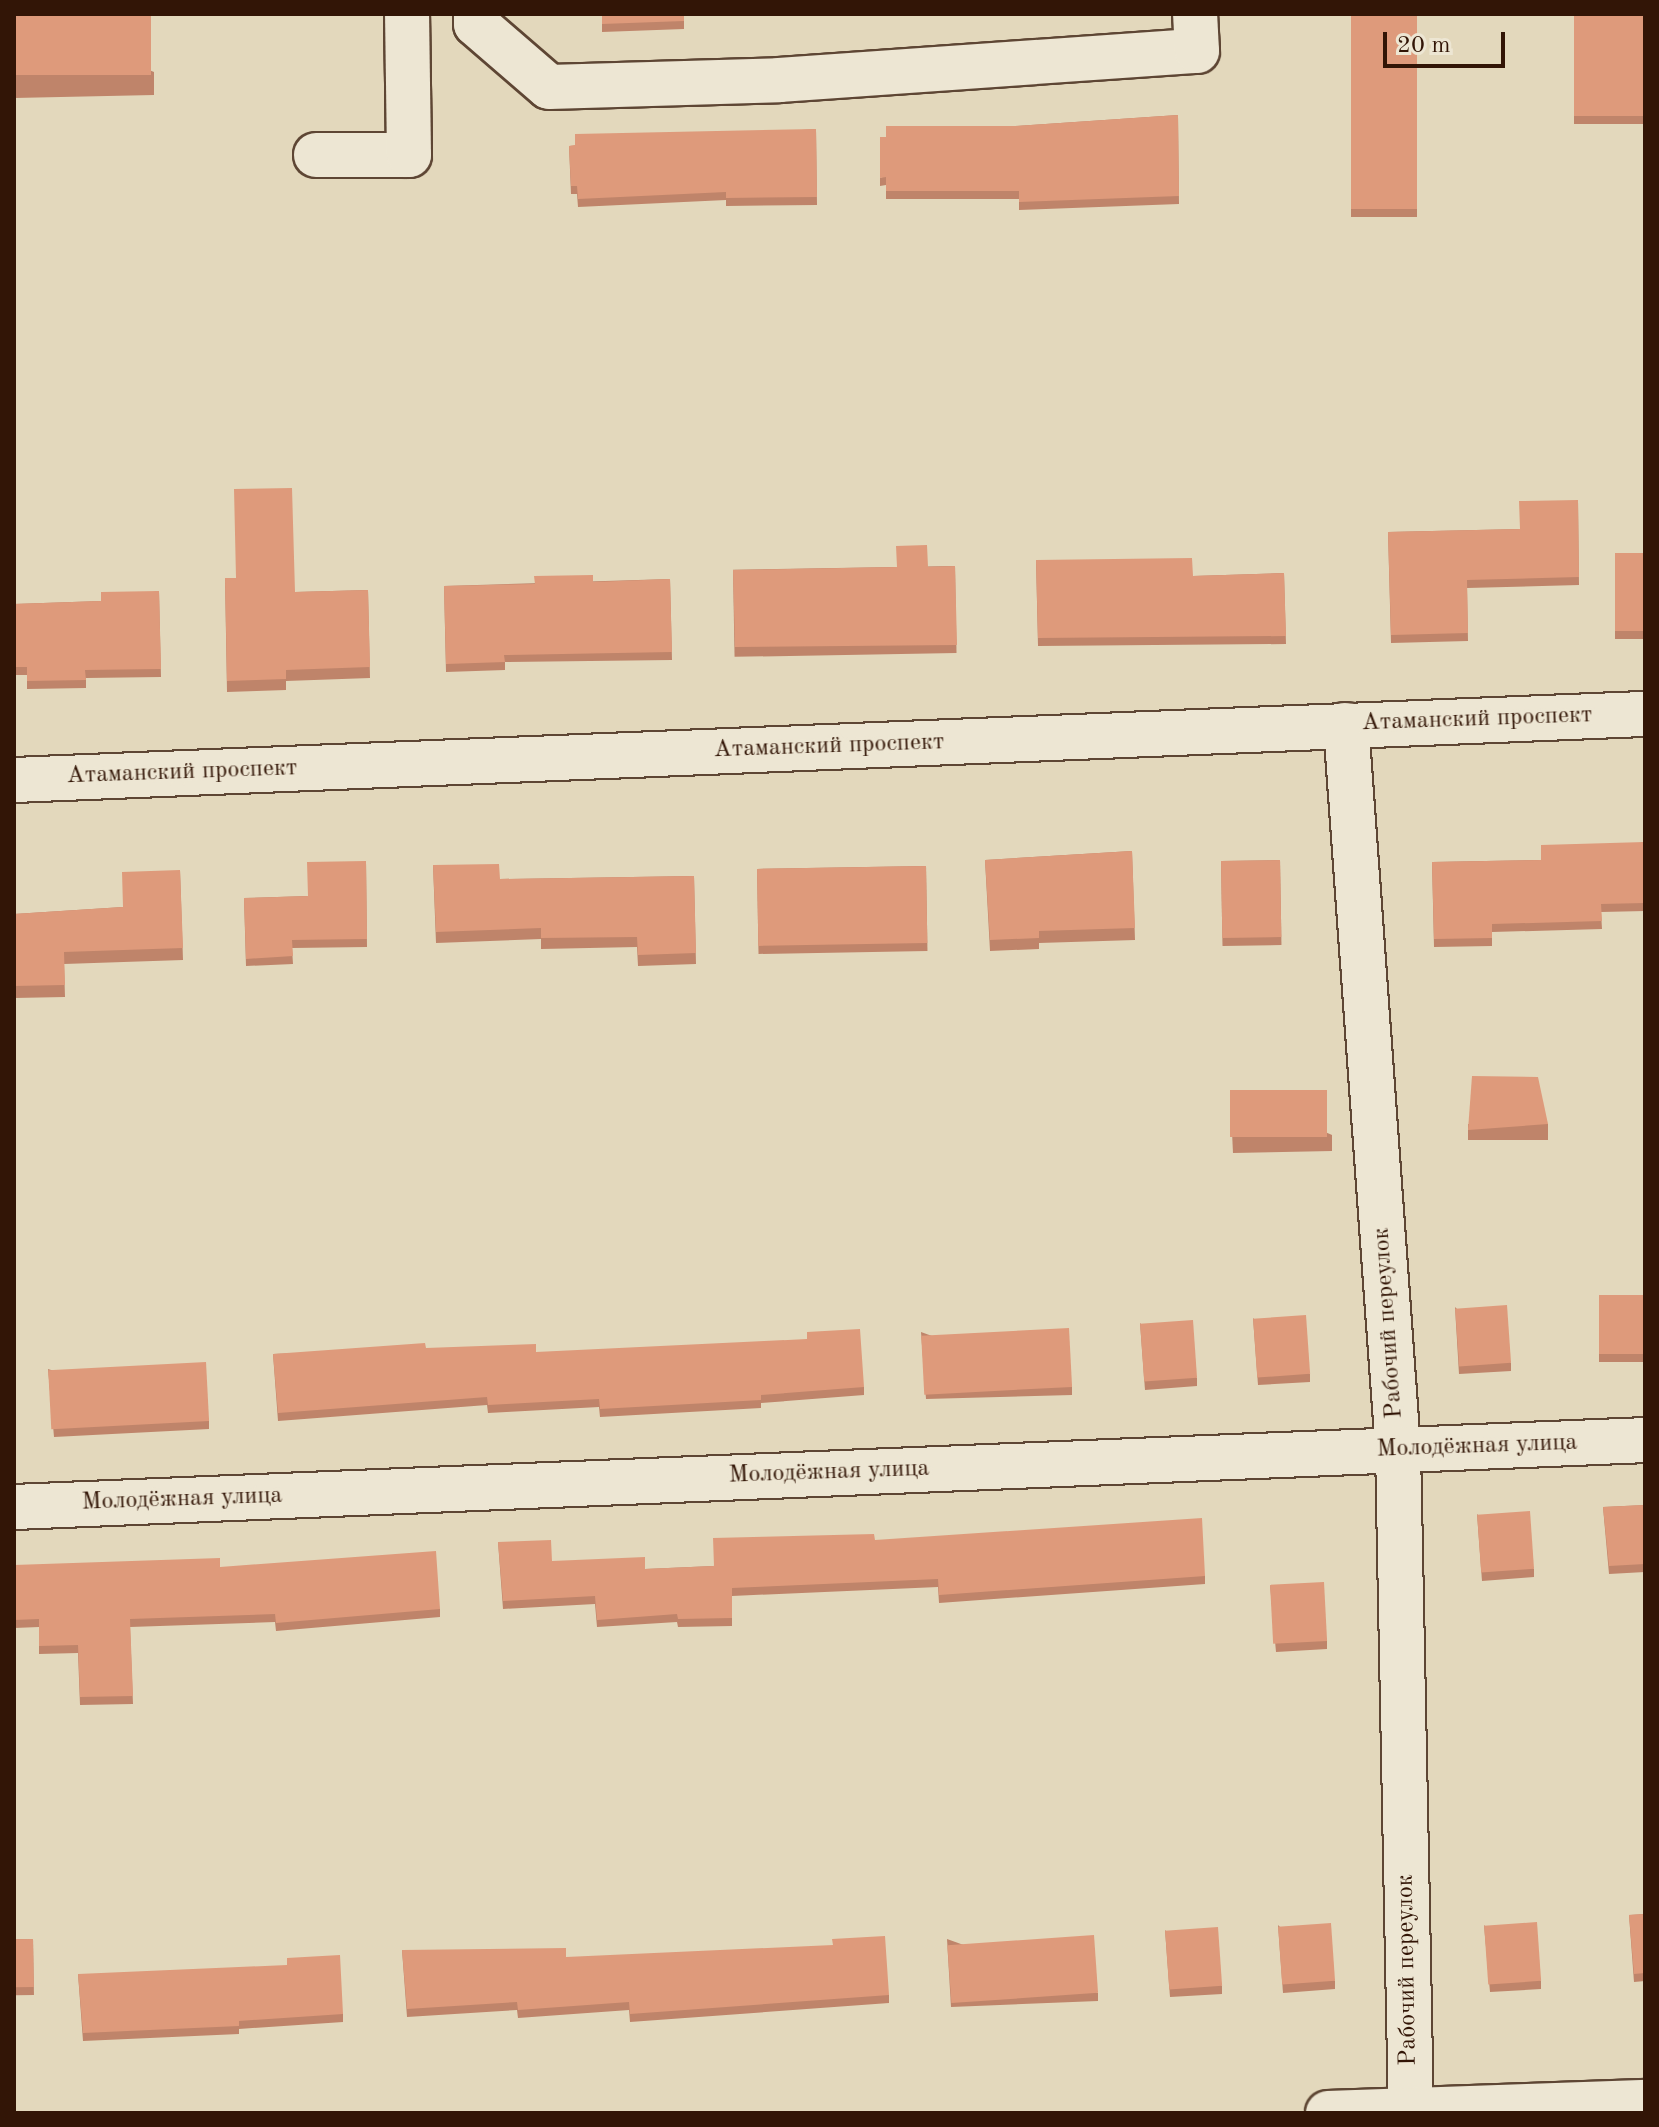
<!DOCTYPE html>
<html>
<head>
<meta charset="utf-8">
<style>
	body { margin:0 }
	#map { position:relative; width:1659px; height:2127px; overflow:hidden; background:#e3d8bc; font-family:"Old Standard TT",serif }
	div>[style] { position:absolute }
	.roads { filter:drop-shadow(2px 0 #5e4634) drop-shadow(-2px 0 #5e4634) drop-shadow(0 2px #5e4634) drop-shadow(0 -2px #5e4634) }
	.minor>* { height:44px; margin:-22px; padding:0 22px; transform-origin:22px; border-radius:22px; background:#ede6d3 }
	.wall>* { inset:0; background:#bf846a; transform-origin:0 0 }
	.building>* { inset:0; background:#de9a7b; transform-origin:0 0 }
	span { translate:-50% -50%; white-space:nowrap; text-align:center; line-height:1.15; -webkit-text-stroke:6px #ede6d3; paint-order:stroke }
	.street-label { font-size:24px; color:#321506 }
	.frame { position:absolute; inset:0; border:16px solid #321506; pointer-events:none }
	.scale { position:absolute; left:1383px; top:32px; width:122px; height:36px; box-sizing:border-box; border:4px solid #321506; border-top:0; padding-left:10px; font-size:24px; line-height:28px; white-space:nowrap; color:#321506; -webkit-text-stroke:6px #ede6d3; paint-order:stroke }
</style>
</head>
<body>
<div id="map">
	<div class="roads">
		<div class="minor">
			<div style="left:476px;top:14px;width:10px;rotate:90deg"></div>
			<div style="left:476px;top:24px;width:96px;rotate:40.8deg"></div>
			<div style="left:549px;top:87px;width:230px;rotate:-1.7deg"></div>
			<div style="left:779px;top:80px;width:419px;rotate:-4deg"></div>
			<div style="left:1197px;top:51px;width:37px;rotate:-93deg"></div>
			<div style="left:316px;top:155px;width:93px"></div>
			<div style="left:409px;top:155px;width:141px;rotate:-90.8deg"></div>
			<div style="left:1346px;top:725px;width:726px;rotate:85.89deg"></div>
			<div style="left:1398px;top:1449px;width:664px;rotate:88.88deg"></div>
			<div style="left:14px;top:780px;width:1632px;rotate:-2.32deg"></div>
			<div style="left:14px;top:1507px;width:1632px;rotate:-2.35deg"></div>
			<div style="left:1328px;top:2113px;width:317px;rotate:-2deg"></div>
		</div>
	</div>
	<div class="wall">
		<div style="clip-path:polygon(14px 14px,154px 72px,154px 95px,14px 98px)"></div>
		<div style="clip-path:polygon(602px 14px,684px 14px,684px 29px,602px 32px)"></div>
		<div style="left:1351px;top:14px;width:66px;height:203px"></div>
		<div style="left:1574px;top:14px;width:71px;height:110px"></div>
		<div style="clip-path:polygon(1178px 115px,1179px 204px,1019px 210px,1019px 199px,886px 199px,886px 185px,880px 186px,880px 178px,1016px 126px)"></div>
		<div style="clip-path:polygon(816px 129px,817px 205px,726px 206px,726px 200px,578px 207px,577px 194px,571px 194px,569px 146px)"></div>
		<div style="clip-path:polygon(1578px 500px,1579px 585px,1467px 588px,1468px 641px,1391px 643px,1388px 532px,1520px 529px)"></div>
		<div style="left:1615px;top:553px;width:30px;height:86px"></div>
		<div style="clip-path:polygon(1036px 560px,1193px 576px,1284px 573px,1286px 644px,1038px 646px)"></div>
		<div style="left:955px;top:566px;width:87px;height:222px;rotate:89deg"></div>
		<div style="clip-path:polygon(225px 578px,295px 592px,368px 590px,370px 678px,286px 681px,286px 690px,227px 692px)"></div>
		<div style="clip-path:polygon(670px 579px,672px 660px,505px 662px,505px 670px,446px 672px,444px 586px)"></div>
		<div style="clip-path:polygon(159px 591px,161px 677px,86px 678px,86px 688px,27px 689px,27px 675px,14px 675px,14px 604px,101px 601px)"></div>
		<div style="clip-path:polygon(1645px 842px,1645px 911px,1601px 912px,1602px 929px,1492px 932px,1492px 946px,1434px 947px,1432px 862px,1541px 860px)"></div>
		<div style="clip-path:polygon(1132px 851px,1135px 940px,1039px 943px,1039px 949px,990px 951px,985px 860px)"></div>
		<div style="left:1280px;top:860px;width:85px;height:59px;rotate:89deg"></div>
		<div style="clip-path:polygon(366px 861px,367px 947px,292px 948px,293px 964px,246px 966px,244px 898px,308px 896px)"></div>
		<div style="clip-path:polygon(433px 865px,500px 879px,694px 876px,696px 964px,638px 966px,637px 947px,541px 949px,541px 939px,436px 943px)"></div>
		<div style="left:926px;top:866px;width:85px;height:169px;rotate:89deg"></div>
		<div style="clip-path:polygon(180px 870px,183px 960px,64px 964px,65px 997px,14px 998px,14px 914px,123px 907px)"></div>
		<div style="clip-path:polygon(1230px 1090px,1332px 1135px,1332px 1151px,1233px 1153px)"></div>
		<div style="left:1548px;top:1124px;width:16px;height:80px;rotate:90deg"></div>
		<div style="left:1645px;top:1295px;width:67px;height:46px;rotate:90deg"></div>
		<div style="clip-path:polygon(1455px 1307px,1511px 1363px,1511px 1371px,1459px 1374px)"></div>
		<div style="clip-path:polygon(1253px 1318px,1310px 1374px,1310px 1382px,1258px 1385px)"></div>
		<div style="clip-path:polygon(1140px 1323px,1197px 1378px,1197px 1386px,1145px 1390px)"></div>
		<div style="clip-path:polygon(921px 1332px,1072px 1387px,1072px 1395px,926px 1399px)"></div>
		<div style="clip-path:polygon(426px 1348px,536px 1352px,864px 1387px,864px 1395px,761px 1403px,761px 1408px,600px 1417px,599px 1407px,488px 1413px,487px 1405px,278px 1421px,273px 1354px)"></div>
		<div style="clip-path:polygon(48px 1369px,209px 1421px,209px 1429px,54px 1437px)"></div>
		<div style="clip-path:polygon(1645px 1505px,1645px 1572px,1609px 1574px,1603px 1507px)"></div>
		<div style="clip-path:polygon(1477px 1514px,1534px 1569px,1534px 1577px,1482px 1581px)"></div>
		<div style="clip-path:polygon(875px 1540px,1205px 1576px,1205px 1584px,939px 1603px,938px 1587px,732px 1596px,732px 1626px,678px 1627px,677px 1622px,597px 1627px,595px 1604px,503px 1609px,498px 1542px,552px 1561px,645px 1569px,713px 1566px)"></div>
		<div style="clip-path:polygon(14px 1565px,220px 1567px,440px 1609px,440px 1617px,276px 1631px,275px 1622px,130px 1627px,133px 1704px,80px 1705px,78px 1653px,39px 1654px,39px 1627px,14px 1628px)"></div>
		<div style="clip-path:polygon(1270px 1585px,1327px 1641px,1327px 1649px,1276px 1652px)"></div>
		<div style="clip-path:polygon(1645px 1914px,1645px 1981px,1634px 1982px,1629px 1915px)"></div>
		<div style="clip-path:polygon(1278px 1925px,1335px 1981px,1335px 1989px,1283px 1993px)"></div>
		<div style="clip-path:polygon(1484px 1925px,1541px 1981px,1541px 1989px,1490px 1992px)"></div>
		<div style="clip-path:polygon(1165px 1930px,1222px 1986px,1222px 1994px,1170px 1997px)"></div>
		<div style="left:33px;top:1939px;width:56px;height:19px;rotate:89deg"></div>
		<div style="clip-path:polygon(947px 1939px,1098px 1993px,1098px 2001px,951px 2007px)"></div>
		<div style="clip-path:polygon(402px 1950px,566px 1957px,889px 1995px,889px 2003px,630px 2022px,629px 2010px,518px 2018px,517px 2010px,407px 2017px)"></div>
		<div style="clip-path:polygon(78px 1974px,343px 2014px,343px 2022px,239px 2029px,239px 2034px,83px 2041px)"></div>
	</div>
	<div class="building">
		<div style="left:14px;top:14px;width:137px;height:61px"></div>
		<div style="clip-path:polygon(602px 14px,684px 14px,684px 21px,602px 24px)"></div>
		<div style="left:1351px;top:14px;width:66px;height:195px"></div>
		<div style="left:1574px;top:14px;width:71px;height:102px"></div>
		<div style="clip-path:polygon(1178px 115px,1179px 196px,1019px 202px,1019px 191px,886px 191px,886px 177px,880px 178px,880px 137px,886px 137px,886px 126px,1016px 126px)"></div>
		<div style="clip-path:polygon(816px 129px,817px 197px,726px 198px,726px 192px,578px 199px,577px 186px,571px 186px,569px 146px,575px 145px,575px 134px)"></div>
		<div style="clip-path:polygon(292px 488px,295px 592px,368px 590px,370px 667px,286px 670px,286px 679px,227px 681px,225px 578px,236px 578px,234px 489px)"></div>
		<div style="clip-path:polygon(1578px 500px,1579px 577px,1467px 580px,1468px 633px,1391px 635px,1388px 532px,1520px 529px,1519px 501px)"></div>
		<div style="clip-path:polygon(927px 545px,928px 567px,955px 566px,957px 645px,735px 647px,733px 570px,897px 567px,896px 546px)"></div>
		<div style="left:1615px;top:553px;width:30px;height:78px"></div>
		<div style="clip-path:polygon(1192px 558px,1193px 576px,1284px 573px,1286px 636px,1038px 638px,1036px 560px)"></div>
		<div style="clip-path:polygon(593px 575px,593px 582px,670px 579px,672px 652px,504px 655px,505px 662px,446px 664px,444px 586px,535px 584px,534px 576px)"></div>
		<div style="clip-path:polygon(159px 591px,161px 669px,85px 670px,86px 680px,27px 681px,27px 667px,14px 667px,14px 604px,101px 601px,101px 592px)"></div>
		<div style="clip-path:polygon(1645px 842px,1645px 903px,1601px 904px,1602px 921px,1492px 924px,1492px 938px,1434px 939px,1432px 862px,1541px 860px,1541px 845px)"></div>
		<div style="clip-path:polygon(1132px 851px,1135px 928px,1039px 931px,1039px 938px,990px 940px,985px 860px)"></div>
		<div style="left:1280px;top:860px;width:77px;height:59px;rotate:89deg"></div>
		<div style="clip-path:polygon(366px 861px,367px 939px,292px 940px,293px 956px,246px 959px,244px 898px,308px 896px,307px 862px)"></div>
		<div style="clip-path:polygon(499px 864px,500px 879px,694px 876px,696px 953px,638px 955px,637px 937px,541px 938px,541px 928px,436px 932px,433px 865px)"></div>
		<div style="left:926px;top:866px;width:77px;height:169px;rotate:89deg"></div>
		<div style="clip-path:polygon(180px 870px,183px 948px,64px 952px,65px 985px,14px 986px,14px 914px,123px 907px,122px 872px)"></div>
		<div style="clip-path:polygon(1472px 1076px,1538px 1077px,1548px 1124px,1468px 1130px)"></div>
		<div style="left:1230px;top:1090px;width:97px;height:47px"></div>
		<div style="left:1645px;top:1295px;width:59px;height:46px;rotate:90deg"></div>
		<div style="left:1507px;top:1305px;width:58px;height:52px;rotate:86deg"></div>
		<div style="left:1306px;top:1315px;width:59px;height:53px;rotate:86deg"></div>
		<div style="left:1193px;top:1320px;width:58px;height:53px;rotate:86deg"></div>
		<div style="left:1069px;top:1328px;width:59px;height:148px;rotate:87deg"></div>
		<div style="clip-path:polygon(860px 1329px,864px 1387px,761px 1395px,761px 1400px,600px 1409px,599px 1399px,488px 1405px,487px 1397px,278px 1413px,273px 1354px,425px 1343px,426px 1348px,536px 1344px,536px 1352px,807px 1339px,807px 1332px)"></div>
		<div style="left:206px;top:1362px;width:59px;height:158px;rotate:87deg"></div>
		<div style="clip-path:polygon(1645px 1505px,1645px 1564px,1609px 1566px,1603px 1507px)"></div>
		<div style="left:1530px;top:1511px;width:58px;height:53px;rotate:86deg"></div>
		<div style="clip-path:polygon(1202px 1518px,1205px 1576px,939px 1595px,938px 1579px,732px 1588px,732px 1618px,678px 1619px,677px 1614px,597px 1620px,595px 1596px,503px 1601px,498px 1542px,551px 1540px,552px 1561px,645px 1557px,645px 1569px,714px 1566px,713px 1538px,874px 1534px,875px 1540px)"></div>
		<div style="clip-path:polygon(436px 1551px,440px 1609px,276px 1623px,275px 1614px,130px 1619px,133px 1696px,80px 1697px,78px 1645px,39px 1646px,39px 1619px,14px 1620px,14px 1565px,220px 1558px,220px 1567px)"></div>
		<div style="left:1324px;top:1582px;width:59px;height:54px;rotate:87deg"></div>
		<div style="clip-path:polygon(1645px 1914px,1645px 1973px,1634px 1974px,1629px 1915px)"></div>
		<div style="left:1537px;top:1922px;width:59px;height:53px;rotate:86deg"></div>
		<div style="left:1331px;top:1923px;width:58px;height:53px;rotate:86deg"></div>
		<div style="left:1218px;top:1927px;width:59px;height:53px;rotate:86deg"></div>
		<div style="left:1094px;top:1935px;width:58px;height:147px;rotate:86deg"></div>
		<div style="clip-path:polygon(885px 1936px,889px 1995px,630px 2014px,629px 2002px,518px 2010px,517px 2002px,407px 2009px,402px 1950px,566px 1948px,566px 1957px,833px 1945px,832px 1939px)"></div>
		<div style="left:33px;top:1939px;width:48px;height:19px;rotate:89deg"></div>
		<div style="clip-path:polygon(340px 1955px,343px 2014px,239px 2021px,239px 2026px,83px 2033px,78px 1974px,287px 1965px,287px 1958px)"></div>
	</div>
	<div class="street-label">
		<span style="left:1477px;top:720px;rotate:-2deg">Атаманский проспект</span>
		<span style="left:829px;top:747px;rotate:-2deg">Атаманский проспект</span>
		<span style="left:182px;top:773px;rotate:-2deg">Атаманский проспект</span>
		<span style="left:1389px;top:1323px;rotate:-94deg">Рабочий переулок</span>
		<span style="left:1477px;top:1447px;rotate:-2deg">Молодёжная улица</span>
		<span style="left:829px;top:1473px;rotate:-2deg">Молодёжная улица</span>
		<span style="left:182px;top:1500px;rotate:-2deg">Молодёжная улица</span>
		<span style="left:1408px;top:1970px;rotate:-91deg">Рабочий переулок</span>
	</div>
	<div class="frame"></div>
	<div class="scale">20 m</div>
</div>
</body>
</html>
